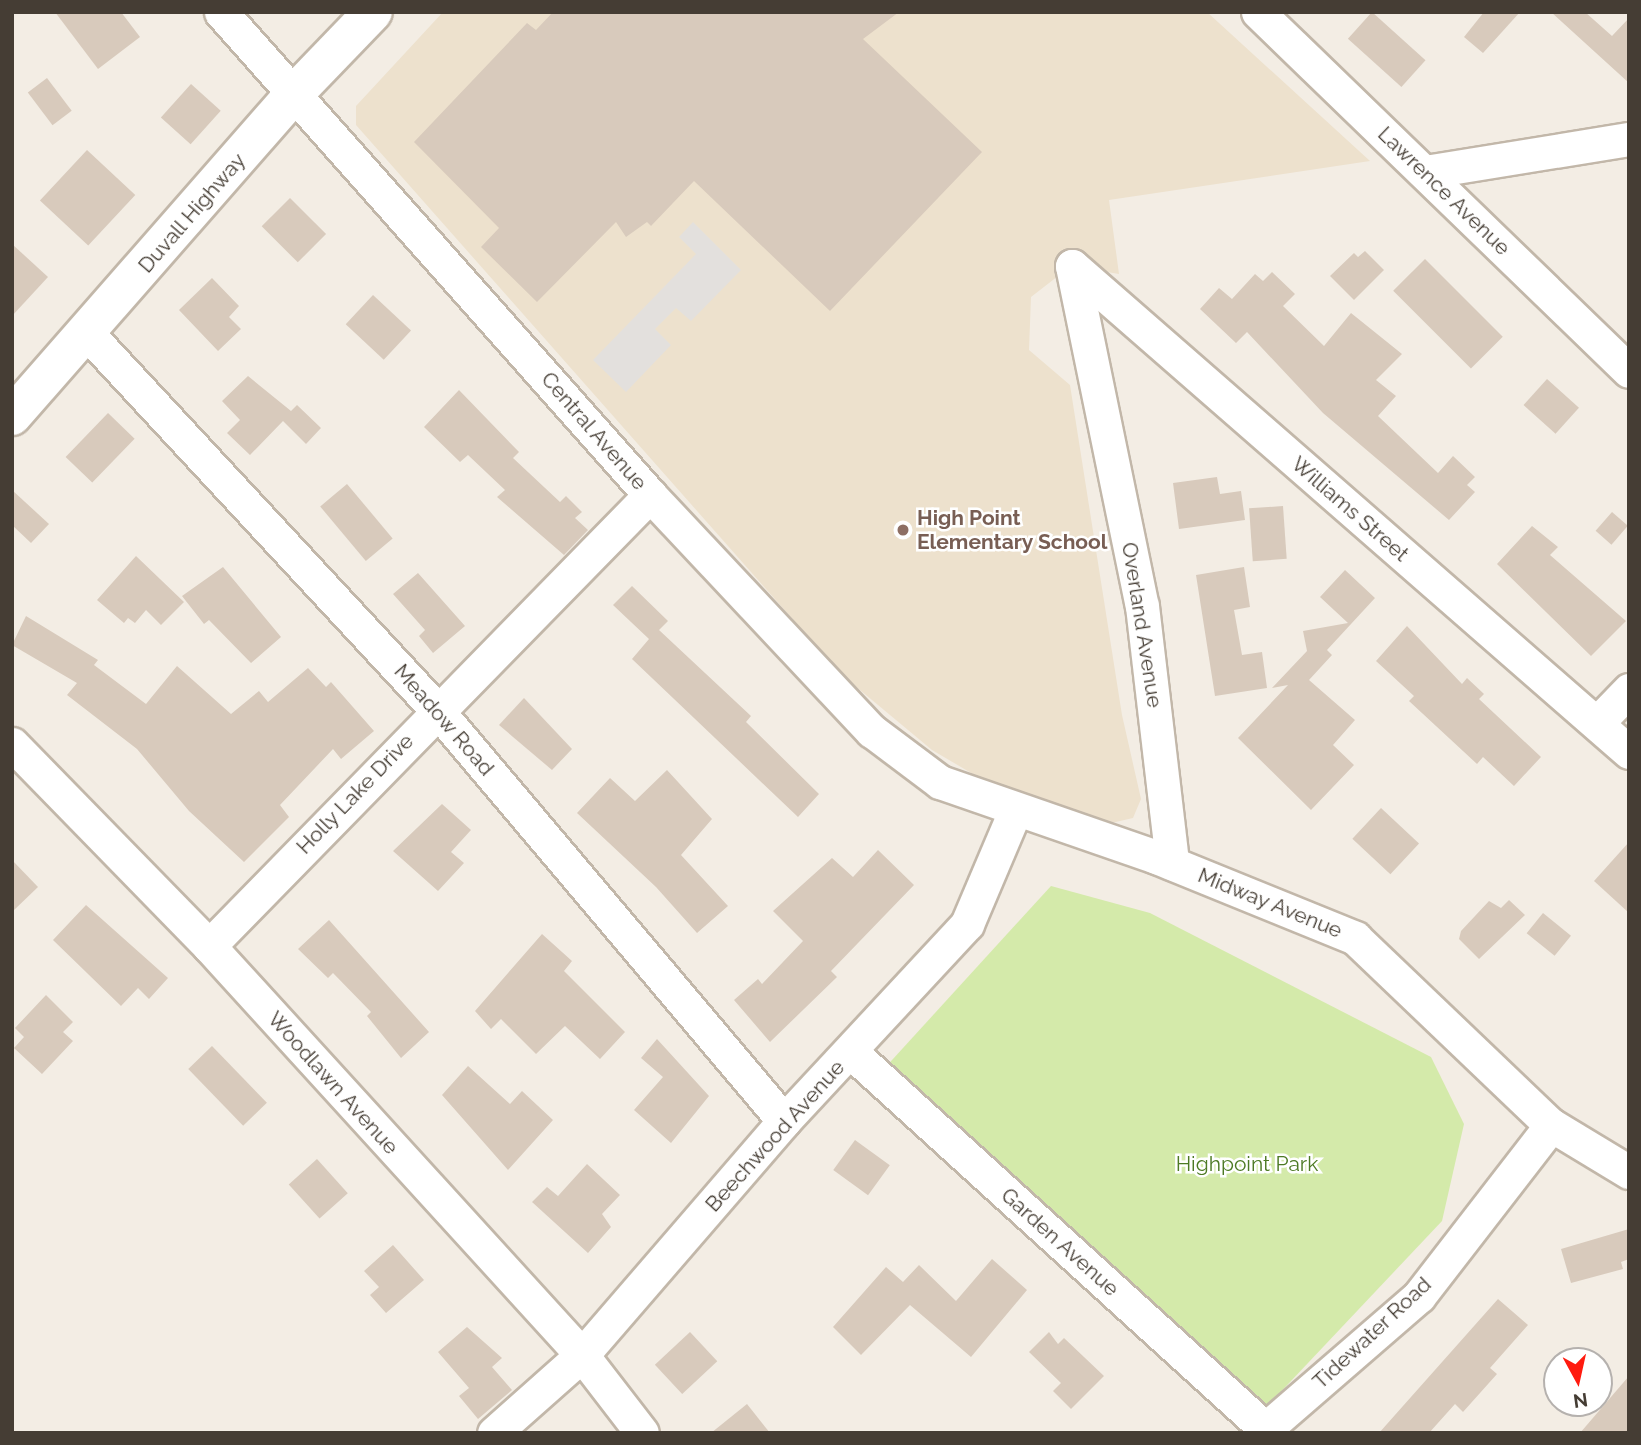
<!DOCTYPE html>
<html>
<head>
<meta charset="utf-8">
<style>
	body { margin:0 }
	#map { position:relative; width:1641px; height:1445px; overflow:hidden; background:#f3ede4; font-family:Raleway,sans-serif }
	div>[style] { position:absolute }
	.education>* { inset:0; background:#ede1cd }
	.green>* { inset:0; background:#d4eaaa }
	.parking>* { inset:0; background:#e3e0dd }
	.building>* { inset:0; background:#d8cabc; transform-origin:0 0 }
	.roads { filter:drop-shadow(2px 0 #c2b7a9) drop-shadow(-2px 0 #c2b7a9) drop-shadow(0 2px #c2b7a9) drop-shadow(0 -2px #c2b7a9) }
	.minor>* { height:33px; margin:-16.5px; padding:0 16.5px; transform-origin:16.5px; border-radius:16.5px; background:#fff }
	.tertiary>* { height:38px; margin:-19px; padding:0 19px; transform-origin:19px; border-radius:19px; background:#fff }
	.dots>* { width:19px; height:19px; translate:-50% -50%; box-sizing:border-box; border:4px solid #fff; border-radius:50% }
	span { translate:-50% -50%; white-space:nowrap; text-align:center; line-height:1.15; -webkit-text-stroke:5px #fff; paint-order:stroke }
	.street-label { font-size:21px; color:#453d34 }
	.education-label { font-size:21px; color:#785e54; font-weight:700 }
	.left { translate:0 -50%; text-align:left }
	.park-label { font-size:21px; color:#4d7a24 }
	.frame { position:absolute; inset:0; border:14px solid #453d34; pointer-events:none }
	.north { position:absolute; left:1543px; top:1347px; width:70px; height:70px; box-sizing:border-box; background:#fff; border:2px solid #b5b1ae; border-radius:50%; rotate:172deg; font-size:19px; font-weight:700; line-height:28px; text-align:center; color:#453d34 }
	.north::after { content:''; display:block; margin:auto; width:24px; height:32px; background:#ff1b0f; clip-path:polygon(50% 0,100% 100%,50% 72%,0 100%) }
</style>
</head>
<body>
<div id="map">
	<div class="education">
		<div style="clip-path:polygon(443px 12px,1207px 12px,1370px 161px,1109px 200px,1119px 274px,1071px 266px,1031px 297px,1029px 350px,1070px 385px,1122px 715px,1141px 799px,1133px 818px,1107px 824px,978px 777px,932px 750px,842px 675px,356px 125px,356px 106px)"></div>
	</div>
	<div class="green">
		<div style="clip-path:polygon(1051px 886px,1150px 913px,1431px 1057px,1464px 1124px,1442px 1221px,1257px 1417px,882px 1071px)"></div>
	</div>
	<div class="parking">
		<div style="clip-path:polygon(693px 222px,741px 270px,691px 321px,676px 308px,655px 329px,671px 345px,626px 392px,593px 360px,696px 254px,679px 237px)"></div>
	</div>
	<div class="building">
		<div style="clip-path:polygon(55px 12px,121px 12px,140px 37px,98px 69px)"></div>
		<div style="clip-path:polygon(553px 12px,899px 12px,863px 39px,982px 152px,830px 311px,694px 181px,651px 226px,647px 222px,626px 237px,616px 222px,537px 302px,481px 247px,499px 228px,414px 142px,527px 23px,536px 30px)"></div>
		<div style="left:1372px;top:12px;width:72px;height:36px;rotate:42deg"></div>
		<div style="clip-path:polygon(1484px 12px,1520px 12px,1483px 53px,1464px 37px)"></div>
		<div style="clip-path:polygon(1551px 12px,1585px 12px,1612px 36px,1629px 18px,1629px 83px)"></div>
		<div style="left:47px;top:78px;width:41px;height:24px;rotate:53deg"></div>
		<div style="left:191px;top:84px;width:40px;height:45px;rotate:42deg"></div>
		<div style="left:87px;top:150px;width:66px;height:69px;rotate:43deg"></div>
		<div style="left:290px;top:198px;width:51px;height:40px;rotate:45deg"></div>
		<div style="clip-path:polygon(12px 244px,48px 277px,12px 316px)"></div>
		<div style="clip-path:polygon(1365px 251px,1384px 270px,1354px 300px,1330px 276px,1354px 253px,1358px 257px)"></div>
		<div style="left:1425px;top:259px;width:110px;height:45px;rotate:45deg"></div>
		<div style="clip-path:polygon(1272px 272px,1295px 294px,1283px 306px,1324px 346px,1351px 313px,1402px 354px,1376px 380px,1396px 396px,1378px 416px,1438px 473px,1453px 456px,1475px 477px,1467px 485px,1475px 492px,1449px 520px,1323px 413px,1247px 332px,1236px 343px,1200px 309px,1219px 288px,1232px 299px,1255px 274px,1263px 281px)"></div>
		<div style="clip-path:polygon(212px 278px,239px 306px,229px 317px,241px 329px,218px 351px,179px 310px)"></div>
		<div style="left:373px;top:295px;width:52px;height:40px;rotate:43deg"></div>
		<div style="clip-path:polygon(248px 376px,291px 411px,297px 405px,321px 428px,306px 444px,283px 421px,250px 455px,227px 433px,240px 420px,222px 401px)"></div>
		<div style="left:1547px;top:379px;width:43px;height:35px;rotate:42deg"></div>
		<div style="clip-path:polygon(459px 390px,519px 452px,513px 458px,560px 502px,566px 496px,582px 512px,575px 518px,588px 530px,564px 555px,497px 497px,505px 490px,468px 455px,460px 462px,424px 427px)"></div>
		<div style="left:108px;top:413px;width:37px;height:61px;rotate:44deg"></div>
		<div style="clip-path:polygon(1217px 477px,1220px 494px,1241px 491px,1245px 520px,1179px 529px,1173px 483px)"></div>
		<div style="left:347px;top:484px;width:71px;height:35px;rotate:50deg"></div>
		<div style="clip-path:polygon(12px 490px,49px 524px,31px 543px,12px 525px)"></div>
		<div style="left:1283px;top:506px;width:53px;height:34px;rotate:86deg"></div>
		<div style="left:1612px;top:512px;width:21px;height:25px;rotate:41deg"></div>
		<div style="clip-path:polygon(1532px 526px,1558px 547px,1550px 555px,1626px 621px,1591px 656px,1497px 564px)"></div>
		<div style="clip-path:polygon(136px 556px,184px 602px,161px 625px,146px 610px,135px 623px,128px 618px,124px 623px,97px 600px)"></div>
		<div style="clip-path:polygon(223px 567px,281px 637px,251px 663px,209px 620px,204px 624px,182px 596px)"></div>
		<div style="clip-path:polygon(1244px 567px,1250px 607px,1234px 610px,1242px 655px,1262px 652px,1267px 688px,1215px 696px,1196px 575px)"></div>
		<div style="clip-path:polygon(1345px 570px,1375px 598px,1327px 650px,1332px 655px,1309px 680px,1355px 720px,1333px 745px,1354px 765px,1311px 810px,1238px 738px,1288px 685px,1272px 688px,1307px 651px,1303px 631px,1348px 623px,1320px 597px)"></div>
		<div style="clip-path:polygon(418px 573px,465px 626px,433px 653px,419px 636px,425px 630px,393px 594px)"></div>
		<div style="clip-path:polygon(632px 586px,668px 621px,659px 630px,751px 716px,746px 722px,819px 794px,798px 817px,632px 659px,649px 639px,613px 605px)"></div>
		<div style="clip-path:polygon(26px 616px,98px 660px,94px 665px,146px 704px,177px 666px,231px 714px,259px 691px,268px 702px,308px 668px,326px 687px,331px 682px,374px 731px,341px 759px,333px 749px,280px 805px,289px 817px,244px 862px,189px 811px,137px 749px,67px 695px,77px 683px,12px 645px)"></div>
		<div style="clip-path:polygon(1407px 626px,1462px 684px,1467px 678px,1484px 694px,1479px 699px,1541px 757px,1514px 786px,1483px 757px,1477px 764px,1409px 701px,1414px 696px,1376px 661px)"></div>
		<div style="clip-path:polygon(524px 698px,572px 749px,552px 770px,499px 725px)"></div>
		<div style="clip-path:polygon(667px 770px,712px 819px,681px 855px,728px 906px,697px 933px,656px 887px,577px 813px,610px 778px,635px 801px)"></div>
		<div style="clip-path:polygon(442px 804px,471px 830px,451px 852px,464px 863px,438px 891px,393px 851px)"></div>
		<div style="left:1381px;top:808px;width:52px;height:42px;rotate:43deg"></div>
		<div style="clip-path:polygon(1629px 842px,1629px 913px,1594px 881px)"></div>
		<div style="clip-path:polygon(878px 850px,914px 885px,831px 971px,837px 977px,770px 1042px,734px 1000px,758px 979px,762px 984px,803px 941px,773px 911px,832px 858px,853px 877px)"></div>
		<div style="clip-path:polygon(12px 860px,38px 887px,12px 912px)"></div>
		<div style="clip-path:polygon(1509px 900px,1525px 915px,1479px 959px,1459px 939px,1461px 931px,1489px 901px,1501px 908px)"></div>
		<div style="clip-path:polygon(86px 905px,168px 978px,149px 999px,138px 988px,121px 1006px,53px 940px)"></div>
		<div style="left:1543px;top:913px;width:36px;height:26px;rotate:39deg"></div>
		<div style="clip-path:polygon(329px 920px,429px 1032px,401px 1058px,367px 1016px,371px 1012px,333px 973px,328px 978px,298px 949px)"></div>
		<div style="clip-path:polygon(542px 934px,572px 961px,564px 971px,625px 1032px,600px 1059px,565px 1026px,536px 1054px,501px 1019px,491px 1029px,475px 1011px)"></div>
		<div style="clip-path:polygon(46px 995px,73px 1022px,63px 1032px,73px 1041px,42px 1074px,14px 1048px,24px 1037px,15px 1028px)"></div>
		<div style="clip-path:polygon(657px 1039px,709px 1096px,671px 1143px,634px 1110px,663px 1077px,641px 1058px)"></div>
		<div style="left:212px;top:1046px;width:79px;height:33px;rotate:46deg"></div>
		<div style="clip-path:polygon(468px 1066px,510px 1104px,522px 1091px,553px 1120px,508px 1170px,442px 1095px)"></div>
		<div style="left:855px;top:1140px;width:43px;height:37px;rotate:36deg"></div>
		<div style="left:317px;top:1159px;width:46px;height:38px;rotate:48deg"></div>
		<div style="clip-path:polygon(587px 1164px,620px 1195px,602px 1214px,611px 1227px,588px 1253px,532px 1202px,547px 1187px,558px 1196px)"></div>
		<div style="clip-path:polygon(1629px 1229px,1629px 1259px,1621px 1262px,1623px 1269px,1571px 1283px,1561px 1249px)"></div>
		<div style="clip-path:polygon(393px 1245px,424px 1280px,386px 1313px,370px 1295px,379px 1287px,364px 1271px)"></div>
		<div style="clip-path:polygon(992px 1259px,1027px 1290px,971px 1357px,910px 1305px,861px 1355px,833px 1327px,886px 1267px,903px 1282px,919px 1265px,956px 1301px)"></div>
		<div style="clip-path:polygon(1498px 1299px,1528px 1325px,1490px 1368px,1497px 1374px,1463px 1412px,1455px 1404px,1429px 1433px,1379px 1433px)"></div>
		<div style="clip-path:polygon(467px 1327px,502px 1358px,492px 1367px,512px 1390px,478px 1419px,459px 1396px,469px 1388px,438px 1352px)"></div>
		<div style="left:690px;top:1332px;width:40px;height:48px;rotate:47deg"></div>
		<div style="clip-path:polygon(1049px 1332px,1058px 1344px,1064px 1338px,1104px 1376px,1071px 1409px,1053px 1391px,1061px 1383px,1029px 1352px)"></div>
		<div style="clip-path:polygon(1629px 1376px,1629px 1433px,1580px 1433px)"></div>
		<div style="clip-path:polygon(747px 1404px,770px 1433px,711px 1433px)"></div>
	</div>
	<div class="roads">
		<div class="minor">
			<div style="left:221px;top:12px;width:646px;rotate:48.39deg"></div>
			<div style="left:650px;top:495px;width:324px;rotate:46.8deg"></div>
			<div style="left:872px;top:731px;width:85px;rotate:36.9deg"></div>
			<div style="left:940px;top:782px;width:229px;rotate:19.1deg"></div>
			<div style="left:1156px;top:857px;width:215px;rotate:22.1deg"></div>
			<div style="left:1355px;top:938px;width:271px;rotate:43.7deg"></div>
			<div style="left:1551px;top:1125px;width:91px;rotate:31.1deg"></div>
			<div style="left:1258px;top:12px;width:516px;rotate:44.06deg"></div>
			<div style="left:1425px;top:172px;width:207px;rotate:-9.2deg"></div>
			<div style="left:1072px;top:266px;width:739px;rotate:41.11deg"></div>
			<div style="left:1072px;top:266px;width:347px;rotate:78.4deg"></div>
			<div style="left:1142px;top:606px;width:259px;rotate:83.3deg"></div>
			<div style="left:88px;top:334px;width:512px;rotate:47.14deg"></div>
			<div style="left:436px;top:709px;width:539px;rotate:49.81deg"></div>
			<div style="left:1597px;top:723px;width:46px;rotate:-45.9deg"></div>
			<div style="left:12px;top:744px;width:282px;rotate:45.7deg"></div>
			<div style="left:209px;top:946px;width:554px;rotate:47.64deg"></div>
			<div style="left:582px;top:1355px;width:98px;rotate:52.4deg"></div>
			<div style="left:209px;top:946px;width:631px;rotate:-45.64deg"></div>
			<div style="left:851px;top:1052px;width:566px;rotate:42.28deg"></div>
			<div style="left:494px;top:1433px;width:118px;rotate:-41.6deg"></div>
			<div style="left:582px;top:1355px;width:309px;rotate:-49.2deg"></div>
			<div style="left:784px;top:1121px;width:269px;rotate:-47.1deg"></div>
			<div style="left:967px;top:924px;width:123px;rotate:-67deg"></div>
			<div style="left:1261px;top:1433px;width:209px;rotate:-40.9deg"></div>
			<div style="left:1419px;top:1296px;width:216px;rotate:-52.3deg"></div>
		</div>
		<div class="tertiary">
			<div style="left:12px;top:416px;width:429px;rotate:-48.8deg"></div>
			<div style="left:295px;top:93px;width:112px;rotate:-46.1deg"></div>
		</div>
	</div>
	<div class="dots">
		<div style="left:903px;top:530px;background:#8d6e63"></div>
	</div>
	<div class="street-label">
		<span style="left:1444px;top:191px;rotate:44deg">Lawrence Avenue</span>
		<span style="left:192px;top:213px;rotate:-49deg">Duvall Highway</span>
		<span style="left:594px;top:431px;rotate:49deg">Central Avenue</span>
		<span style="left:1350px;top:509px;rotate:41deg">Williams Street</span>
		<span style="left:1142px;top:625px;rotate:81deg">Overland Avenue</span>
		<span style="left:444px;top:720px;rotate:49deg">Meadow Road</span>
		<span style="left:355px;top:794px;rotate:-46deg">Holly Lake Drive</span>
		<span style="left:1270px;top:903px;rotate:22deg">Midway Avenue</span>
		<span style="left:333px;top:1083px;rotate:48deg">Woodlawn Avenue</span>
		<span style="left:775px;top:1136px;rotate:-48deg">Beechwood Avenue</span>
		<span style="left:1060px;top:1242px;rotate:42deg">Garden Avenue</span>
		<span style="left:1372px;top:1333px;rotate:-43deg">Tidewater Road</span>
	</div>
	<div class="education-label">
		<span class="left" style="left:917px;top:530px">High Point<br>Elementary School</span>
	</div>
	<div class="park-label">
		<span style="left:1247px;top:1164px">Highpoint Park</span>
	</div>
	<div class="frame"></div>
	<div class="north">N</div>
</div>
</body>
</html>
